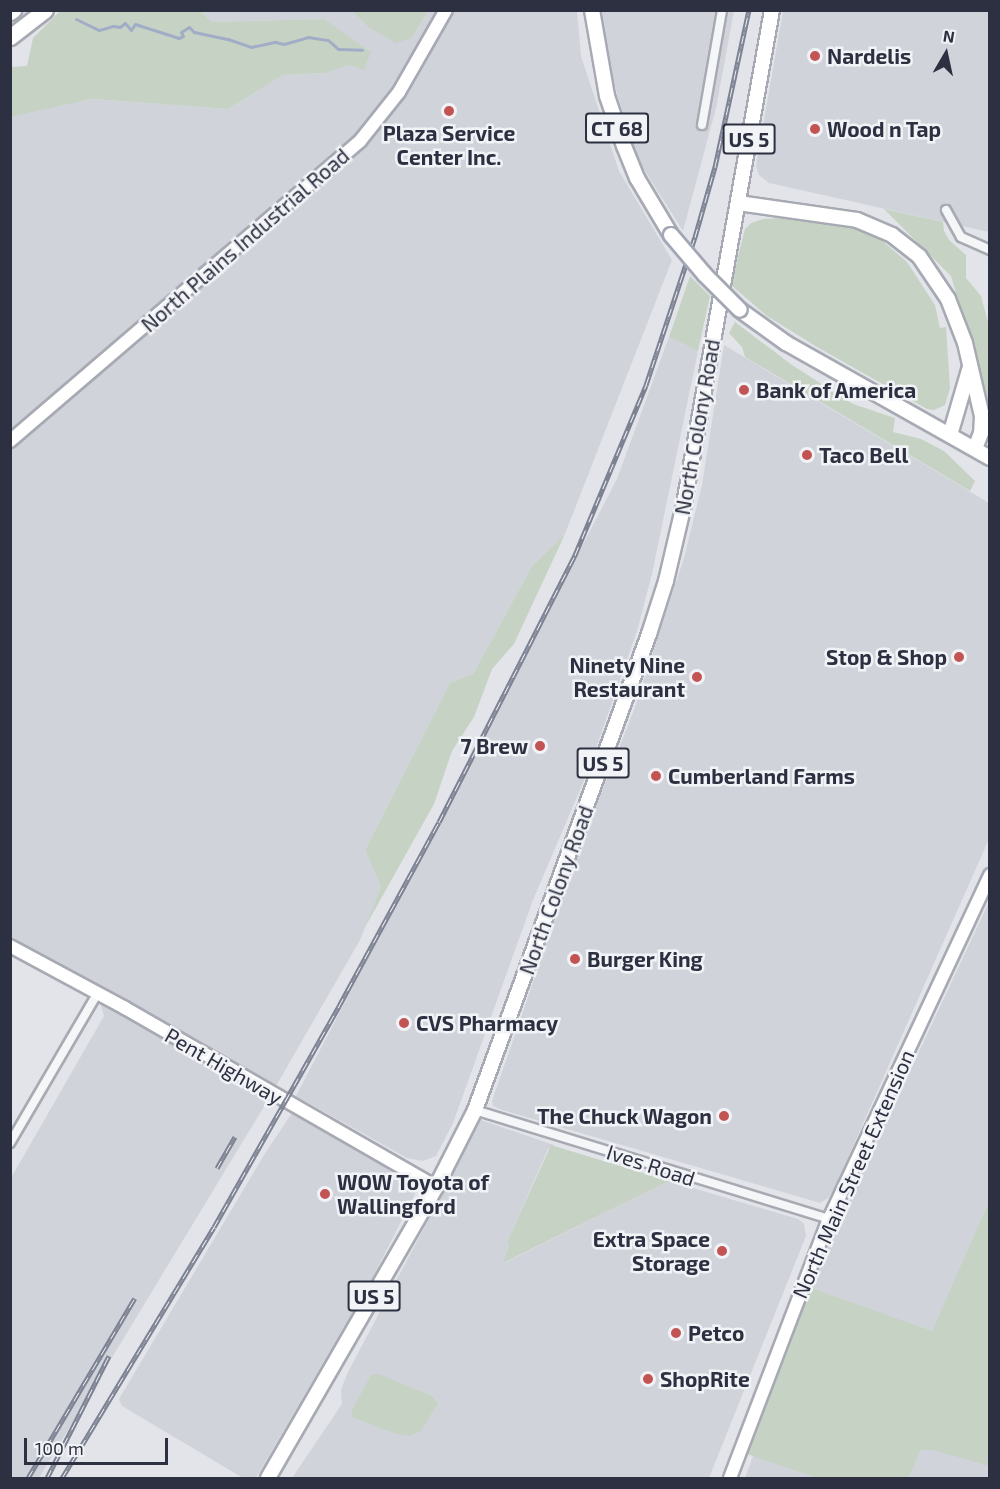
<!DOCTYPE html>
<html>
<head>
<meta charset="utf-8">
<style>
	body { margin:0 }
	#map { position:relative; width:1000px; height:1489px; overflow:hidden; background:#e2e4e9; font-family:"Exo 2",sans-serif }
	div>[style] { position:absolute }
	.built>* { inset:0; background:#d1d3db }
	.green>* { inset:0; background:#c6d3c4 }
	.stream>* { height:3px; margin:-1.5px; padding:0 1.5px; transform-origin:1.5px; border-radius:1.5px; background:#a1adc6 }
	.roads { filter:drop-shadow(2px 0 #a8aab3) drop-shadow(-2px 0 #a8aab3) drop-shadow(0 2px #a8aab3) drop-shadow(0 -2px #a8aab3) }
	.street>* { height:8px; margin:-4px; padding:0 4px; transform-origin:4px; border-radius:4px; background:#f5f6f8 }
	.secondary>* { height:12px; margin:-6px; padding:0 6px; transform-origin:6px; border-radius:6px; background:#fff }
	.primary>* { height:14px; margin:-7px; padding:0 7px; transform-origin:7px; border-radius:7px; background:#fff }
	.highway>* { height:15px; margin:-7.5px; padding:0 7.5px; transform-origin:7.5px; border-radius:7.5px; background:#fff }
	.rail>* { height:5px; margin-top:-2.5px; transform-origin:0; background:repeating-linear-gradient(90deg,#f2f3f7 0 9px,#7d8292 0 18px); box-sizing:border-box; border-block:2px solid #7d8292 }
	.bridges { filter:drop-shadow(2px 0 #a3a7b4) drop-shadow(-2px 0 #a3a7b4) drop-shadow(0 2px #a3a7b4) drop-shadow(0 -2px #a3a7b4) }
	.primary-bridge>* { height:14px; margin:-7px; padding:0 7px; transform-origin:7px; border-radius:7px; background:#fff }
	.dots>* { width:16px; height:16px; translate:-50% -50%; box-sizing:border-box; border:3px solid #f2f3f7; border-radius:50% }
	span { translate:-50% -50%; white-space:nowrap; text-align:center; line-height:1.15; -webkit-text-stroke:5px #f2f3f7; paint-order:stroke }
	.shield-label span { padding:2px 4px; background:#f2f3f7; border:2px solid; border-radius:4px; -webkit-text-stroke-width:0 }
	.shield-label { font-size:20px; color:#2c3040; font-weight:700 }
	.poi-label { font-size:21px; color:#2c3040; font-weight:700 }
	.left { translate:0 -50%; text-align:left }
	.right { translate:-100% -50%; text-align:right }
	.street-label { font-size:21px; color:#2c3040 }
	.frame { position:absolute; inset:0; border:12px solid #2c3040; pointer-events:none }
	.north { position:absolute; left:916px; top:24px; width:60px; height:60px; -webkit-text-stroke:4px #f2f3f7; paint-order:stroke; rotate:9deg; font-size:16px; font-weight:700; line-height:24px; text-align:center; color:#2c3040 }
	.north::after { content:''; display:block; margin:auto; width:21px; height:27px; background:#2c3040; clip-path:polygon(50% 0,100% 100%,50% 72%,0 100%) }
	.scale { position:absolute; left:24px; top:1438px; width:144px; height:27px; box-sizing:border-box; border:3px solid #2c3040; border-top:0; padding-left:8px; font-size:18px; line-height:21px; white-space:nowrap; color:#2c3040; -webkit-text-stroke:4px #f2f3f7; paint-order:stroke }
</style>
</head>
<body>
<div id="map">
	<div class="built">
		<div style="clip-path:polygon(200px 11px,352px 11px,368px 27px,412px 38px,428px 11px,577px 11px,581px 56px,619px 171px,672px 260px,565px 534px,532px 566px,473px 674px,450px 683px,365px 850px,381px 887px,360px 940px,268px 1100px,39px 1478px,11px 1478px,11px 1178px,104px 1016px,100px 1002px,11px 952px,10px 117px,92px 99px,228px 109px,283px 75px,326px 73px,349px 65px,324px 19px,210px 22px)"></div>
		<div style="clip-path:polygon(601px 11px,734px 11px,716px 108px,683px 231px,638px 160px,617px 94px,604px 42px)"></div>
		<div style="clip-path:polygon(783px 11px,989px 11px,989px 232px,769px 183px,759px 175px,756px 166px)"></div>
		<div style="clip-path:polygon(669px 337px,698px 351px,652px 574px,637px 631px,588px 771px,533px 900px,453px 1123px,436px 1156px,423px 1161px,407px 1158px,296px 1096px,617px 479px)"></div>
		<div style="clip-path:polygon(724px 345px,989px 503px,989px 839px,834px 1189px,828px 1198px,820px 1203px,502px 1110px,493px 1106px,492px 1101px,577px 855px,634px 710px,684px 558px,702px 485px)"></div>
		<div style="clip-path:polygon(989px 902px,989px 1201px,932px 1332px,809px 1287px)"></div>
		<div style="clip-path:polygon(294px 1110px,413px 1185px,415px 1194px,373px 1277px,256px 1478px,243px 1478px,122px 1406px,119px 1399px,264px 1155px)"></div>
		<div style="clip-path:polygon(481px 1120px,554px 1145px,548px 1149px,507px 1242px,509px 1246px,504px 1263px,669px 1181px,798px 1219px,804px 1224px,806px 1236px,709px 1478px,292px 1478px,342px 1404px,341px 1390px,347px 1374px)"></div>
		<div style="clip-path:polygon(778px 1387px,989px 1460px,989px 1478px,745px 1478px)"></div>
	</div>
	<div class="green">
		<div style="clip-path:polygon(61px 10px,200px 11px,211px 22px,324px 19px,371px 52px,364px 70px,349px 65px,326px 73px,283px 75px,228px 109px,92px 99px,11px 117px,11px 67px,27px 66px,33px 38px)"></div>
		<div style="clip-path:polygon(352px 11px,428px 11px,412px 38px,396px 43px,368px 27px)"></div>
		<div style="clip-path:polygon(884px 209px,943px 222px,944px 231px,949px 240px,966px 255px,966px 278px,981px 296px,989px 326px,989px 422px,978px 366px,951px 276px)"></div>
		<div style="clip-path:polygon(781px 218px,849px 223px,852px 228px,879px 238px,907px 262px,935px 305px,940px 328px,946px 327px,950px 388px,945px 405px,934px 410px,927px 409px,817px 347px,767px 316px,731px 285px,745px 229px,751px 223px,763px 219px)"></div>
		<div style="clip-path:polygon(690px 276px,710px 296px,698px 351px,669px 337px)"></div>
		<div style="clip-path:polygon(735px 322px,792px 365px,853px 404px,895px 418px,893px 432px,921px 439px,944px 451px,975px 481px,970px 491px,745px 357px,742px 347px,729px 333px)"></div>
		<div style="clip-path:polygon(565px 534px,514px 644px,492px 669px,474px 717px,452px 751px,434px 804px,364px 929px,381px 887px,365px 850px,450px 683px,473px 674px,532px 566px)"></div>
		<div style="clip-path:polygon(551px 1145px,669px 1181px,503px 1263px,509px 1246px,507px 1242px)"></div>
		<div style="clip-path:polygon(989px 1201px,989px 1466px,934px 1450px,920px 1450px,909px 1478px,817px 1478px,747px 1454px,809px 1287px,932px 1331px)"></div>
		<div style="clip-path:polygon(379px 1374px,432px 1396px,438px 1403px,421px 1431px,409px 1436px,396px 1434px,352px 1417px,352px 1410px,371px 1375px)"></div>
	</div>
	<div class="stream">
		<div style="left:76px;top:19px;width:25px;rotate:26deg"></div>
		<div style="left:99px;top:30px;width:15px;rotate:-16deg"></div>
		<div style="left:113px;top:26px;width:7px;rotate:8deg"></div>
		<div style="left:120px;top:27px;width:6px;rotate:-39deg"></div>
		<div style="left:125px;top:23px;width:9px;rotate:49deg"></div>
		<div style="left:131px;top:30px;width:7px;rotate:-56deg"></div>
		<div style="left:135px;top:24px;width:46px;rotate:17.7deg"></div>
		<div style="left:179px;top:38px;width:4px;rotate:-27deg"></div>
		<div style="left:183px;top:36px;width:4px;rotate:-117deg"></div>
		<div style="left:181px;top:32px;width:9px;rotate:-32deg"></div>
		<div style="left:189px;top:27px;width:7px;rotate:45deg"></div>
		<div style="left:194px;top:32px;width:35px;rotate:12deg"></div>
		<div style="left:228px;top:39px;width:24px;rotate:19deg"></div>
		<div style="left:251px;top:47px;width:25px;rotate:-12deg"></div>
		<div style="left:275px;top:42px;width:9px;rotate:13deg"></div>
		<div style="left:284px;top:44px;width:25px;rotate:-16deg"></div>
		<div style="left:308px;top:37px;width:20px;rotate:9deg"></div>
		<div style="left:328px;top:40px;width:13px;rotate:42deg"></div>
		<div style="left:338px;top:49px;width:24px;rotate:2deg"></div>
	</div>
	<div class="roads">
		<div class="street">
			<div style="left:702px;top:125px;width:117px;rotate:-80.1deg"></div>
			<div style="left:946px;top:210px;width:31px;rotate:61deg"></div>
			<div style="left:961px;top:237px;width:32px;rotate:24deg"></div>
			<div style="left:475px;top:1110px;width:370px;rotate:17.1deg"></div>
			<div style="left:10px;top:1143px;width:173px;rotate:-59.7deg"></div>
		</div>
		<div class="secondary">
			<div style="left:10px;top:441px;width:461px;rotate:-40.6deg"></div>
			<div style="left:360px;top:141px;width:63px;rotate:-51.5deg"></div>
			<div style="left:399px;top:92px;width:95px;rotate:-60.2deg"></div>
			<div style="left:10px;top:946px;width:131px;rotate:28.3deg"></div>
			<div style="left:125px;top:1008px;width:359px;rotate:29.9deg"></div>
			<div style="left:730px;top:1478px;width:277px;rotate:-69.1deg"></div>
			<div style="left:829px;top:1219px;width:380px;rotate:-64.9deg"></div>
		</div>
		<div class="primary">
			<div style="left:592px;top:10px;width:87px;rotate:80.1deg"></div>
			<div style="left:607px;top:96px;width:53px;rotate:71.2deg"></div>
			<div style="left:624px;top:146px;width:35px;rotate:68deg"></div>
			<div style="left:637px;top:178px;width:66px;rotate:59.2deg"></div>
			<div style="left:738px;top:203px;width:120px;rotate:8.1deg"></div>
			<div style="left:857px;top:220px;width:38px;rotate:23deg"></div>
			<div style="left:892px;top:235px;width:34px;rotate:38deg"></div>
			<div style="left:919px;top:256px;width:52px;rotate:56deg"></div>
			<div style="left:948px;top:299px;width:47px;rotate:68.9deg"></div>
			<div style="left:965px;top:343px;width:75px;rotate:76.9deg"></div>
			<div style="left:982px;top:416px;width:17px;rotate:93deg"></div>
			<div style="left:981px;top:433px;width:17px;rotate:111deg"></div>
			<div style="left:740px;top:310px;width:57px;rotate:35.7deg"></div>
			<div style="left:786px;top:343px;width:234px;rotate:29.4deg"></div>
			<div style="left:950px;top:435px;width:68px;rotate:-73.7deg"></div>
			<div style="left:268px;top:1478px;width:336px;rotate:-60deg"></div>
			<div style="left:436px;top:1187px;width:86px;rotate:-63.1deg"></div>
			<div style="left:475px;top:1110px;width:507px;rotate:-69.92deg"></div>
			<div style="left:649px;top:634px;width:56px;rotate:-72.2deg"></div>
			<div style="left:666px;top:581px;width:79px;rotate:-76.8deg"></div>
			<div style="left:684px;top:504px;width:502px;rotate:-79.9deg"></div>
		</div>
		<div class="highway">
			<div style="left:10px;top:12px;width:4px;rotate:-34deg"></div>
			<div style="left:10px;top:37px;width:44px;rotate:-37.6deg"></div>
		</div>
	</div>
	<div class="rail">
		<div style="left:217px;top:1168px;width:36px;rotate:-60deg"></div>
		<div style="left:28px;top:1478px;width:209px;rotate:-59.3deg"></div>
		<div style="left:47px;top:1478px;width:137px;rotate:-63.1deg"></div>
		<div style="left:62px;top:1478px;width:293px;rotate:-58.8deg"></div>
		<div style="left:214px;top:1227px;width:254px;rotate:-60.5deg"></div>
		<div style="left:339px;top:1006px;width:209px;rotate:-61.5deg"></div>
		<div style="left:439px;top:822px;width:300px;rotate:-63deg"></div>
		<div style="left:575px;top:555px;width:184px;rotate:-67.3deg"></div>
		<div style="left:646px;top:385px;width:156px;rotate:-71.7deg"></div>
		<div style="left:695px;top:237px;width:73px;rotate:-74.1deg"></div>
		<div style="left:715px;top:167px;width:161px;rotate:-77.8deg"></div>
	</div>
	<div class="bridges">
		<div class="primary-bridge">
			<div style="left:671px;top:235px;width:52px;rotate:49.6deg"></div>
			<div style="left:705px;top:275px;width:49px;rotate:45deg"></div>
		</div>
	</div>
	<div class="dots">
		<div style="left:815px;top:56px;background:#c25454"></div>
		<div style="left:449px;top:111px;background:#c25454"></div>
		<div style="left:815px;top:129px;background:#c25454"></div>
		<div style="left:744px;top:390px;background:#c25454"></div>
		<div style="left:807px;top:455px;background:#c25454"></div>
		<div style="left:959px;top:657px;background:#c25454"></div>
		<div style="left:697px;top:677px;background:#c25454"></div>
		<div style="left:540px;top:746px;background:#c25454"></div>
		<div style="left:656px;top:776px;background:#c25454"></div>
		<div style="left:575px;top:959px;background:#c25454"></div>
		<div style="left:404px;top:1023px;background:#c25454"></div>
		<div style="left:724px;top:1116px;background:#c25454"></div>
		<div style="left:325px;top:1194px;background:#c25454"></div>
		<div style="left:722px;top:1251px;background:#c25454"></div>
		<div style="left:676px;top:1333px;background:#c25454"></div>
		<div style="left:648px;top:1379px;background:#c25454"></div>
	</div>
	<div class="shield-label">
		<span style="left:617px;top:128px">CT 68</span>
		<span style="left:749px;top:139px">US 5</span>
		<span style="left:603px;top:763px">US 5</span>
		<span style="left:374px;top:1296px">US 5</span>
	</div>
	<div class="poi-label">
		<span class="left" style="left:827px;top:56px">Nardelis</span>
		<span class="left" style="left:827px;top:129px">Wood n Tap</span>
		<span style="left:449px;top:145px">Plaza Service<br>Center Inc.</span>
		<span class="left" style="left:756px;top:390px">Bank of America</span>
		<span class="left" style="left:819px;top:455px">Taco Bell</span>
		<span class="right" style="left:947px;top:657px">Stop &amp; Shop</span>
		<span class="right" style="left:685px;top:677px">Ninety Nine<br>Restaurant</span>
		<span class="right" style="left:528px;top:746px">7 Brew</span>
		<span class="left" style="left:668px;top:776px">Cumberland Farms</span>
		<span class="left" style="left:587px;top:959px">Burger King</span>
		<span class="left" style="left:416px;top:1023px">CVS Pharmacy</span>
		<span class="right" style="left:712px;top:1116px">The Chuck Wagon</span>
		<span class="left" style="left:337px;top:1194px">WOW Toyota of<br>Wallingford</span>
		<span class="right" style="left:710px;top:1251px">Extra Space<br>Storage</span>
		<span class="left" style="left:688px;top:1333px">Petco</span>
		<span class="left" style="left:660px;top:1379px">ShopRite</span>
	</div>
	<div class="street-label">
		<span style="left:245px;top:240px;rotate:-41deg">North Plains Industrial Road</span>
		<span style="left:697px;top:427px;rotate:-80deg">North Colony Road</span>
		<span style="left:556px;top:890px;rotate:-70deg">North Colony Road</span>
		<span style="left:224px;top:1066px;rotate:30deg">Pent Highway</span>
		<span style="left:651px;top:1165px;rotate:18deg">Ives Road</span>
		<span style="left:853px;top:1174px;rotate:-66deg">North Main Street Extension</span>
	</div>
	<div class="frame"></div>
	<div class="north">N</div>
	<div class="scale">100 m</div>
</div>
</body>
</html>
